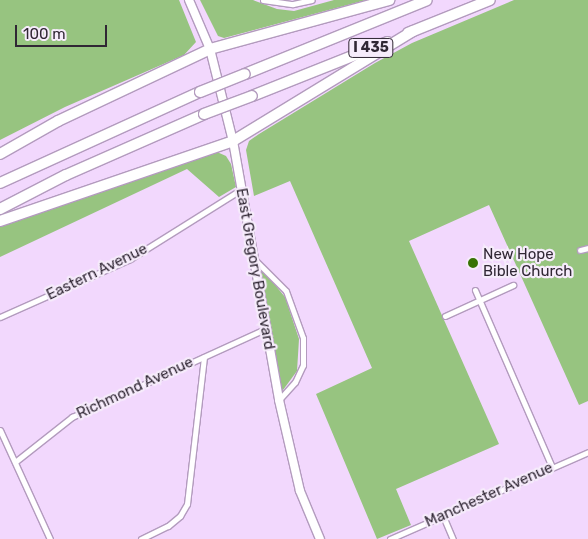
<!DOCTYPE html>
<html>
<head>
<meta charset="utf-8">
<style>
	body { margin:0 }
	#map { position:relative; width:588px; height:539px; overflow:hidden; background:#f2d8fd; font-family:Rubik,sans-serif }
	div>[style] { position:absolute }
	.green>* { inset:0; background:#97c480 }
	.roads { filter:drop-shadow(1px 0 #b39bbe) drop-shadow(-1px 0 #b39bbe) drop-shadow(0 1px #b39bbe) drop-shadow(0 -1px #b39bbe) }
	.street>* { height:5px; margin:-2.5px; padding:0 2.5px; transform-origin:2.5px; border-radius:2.5px; background:#fff }
	.secondary>* { height:8px; margin:-4px; padding:0 4px; transform-origin:4px; border-radius:4px; background:#fff }
	.highway>* { height:10px; margin:-5px; padding:0 5px; transform-origin:5px; border-radius:5px; background:#fff }
	.bridges { filter:drop-shadow(1px 0 #b39bbe) drop-shadow(-1px 0 #b39bbe) drop-shadow(0 1px #b39bbe) drop-shadow(0 -1px #b39bbe) }
	.highway-bridge>* { height:10px; margin:-5px; padding:0 5px; transform-origin:5px; border-radius:5px; background:#fff }
	.dots>* { width:14px; height:14px; translate:-50% -50%; box-sizing:border-box; border:2px solid #f6ecfb; border-radius:50% }
	span { translate:-50% -50%; white-space:nowrap; text-align:center; line-height:1.15; -webkit-text-stroke:4.5px #f6ecfb; paint-order:stroke }
	.shield-label span { padding:1px 4px; background:#f6ecfb; border:1px solid; border-radius:4px; -webkit-text-stroke-width:0 }
	.shield-label { font-size:14px; color:#302734; font-weight:700 }
	.poi-label { font-size:15px; color:#302734 }
	.left { translate:0 -50%; text-align:left }
	.street-label { font-size:15px; color:#302734 }
	.scale { position:absolute; left:15px; top:25px; width:92px; height:22px; box-sizing:border-box; border:2px solid #302734; border-top:0; padding-left:6px; font-size:15px; line-height:18px; white-space:nowrap; color:#302734; -webkit-text-stroke:4px #f6ecfb; paint-order:stroke }
</style>
</head>
<body>
<div id="map">
	<div class="green">
		<div style="clip-path:polygon(0 0,179px 0,196px 42px,184px 55px,65px 107px,0 140px)"></div>
		<div style="clip-path:polygon(200px 0,253px 0,277px 9px,294px 11px,334px 0,366px 0,224px 38px,218px 36px)"></div>
		<div style="clip-path:polygon(514px 0,588px 0,588px 401px,579px 405px,489px 205px,409px 241px,499px 444px,396px 489px,411px 525px,377px 539px,316px 394px,372px 368px,290px 181px,254px 196px,246px 150px,249px 141px,259px 134px,375px 63px,412px 43px)"></div>
		<div style="clip-path:polygon(217px 152px,226px 156px,231px 164px,236px 187px,219px 197px,187px 169px,0 257px,0 227px)"></div>
		<div style="clip-path:polygon(261px 268px,285px 297px,299px 339px,297px 371px,283px 390px,280px 388px)"></div>
	</div>
	<div class="roads">
		<div class="street">
			<div style="left:263px;top:0;width:30px;rotate:8deg"></div>
			<div style="left:293px;top:4px;width:19px;rotate:-12deg"></div>
			<div style="left:580px;top:250px;width:8px;rotate:-14deg"></div>
			<div style="left:254px;top:259px;width:45px;rotate:45deg"></div>
			<div style="left:286px;top:291px;width:50px;rotate:70.1deg"></div>
			<div style="left:303px;top:338px;width:27px;rotate:90deg"></div>
			<div style="left:303px;top:365px;width:19px;rotate:115deg"></div>
			<div style="left:295px;top:382px;width:24px;rotate:132deg"></div>
			<div style="left:475px;top:290px;width:193px;rotate:66.5deg"></div>
			<div style="left:445px;top:316px;width:75px;rotate:-24.5deg"></div>
			<div style="left:0;top:317px;width:142px;rotate:-24deg"></div>
			<div style="left:130px;top:259px;width:132px;rotate:-32deg"></div>
			<div style="left:0;top:430px;width:120px;rotate:65.4deg"></div>
			<div style="left:15px;top:462px;width:73px;rotate:-38.3deg"></div>
			<div style="left:72px;top:417px;width:212px;rotate:-24.5deg"></div>
			<div style="left:443px;top:516px;width:25px;rotate:67deg"></div>
			<div style="left:141px;top:539px;width:30px;rotate:-26deg"></div>
			<div style="left:168px;top:526px;width:16px;rotate:-40deg"></div>
			<div style="left:180px;top:516px;width:14px;rotate:-60deg"></div>
			<div style="left:187px;top:504px;width:148px;rotate:-83.4deg"></div>
			<div style="left:390px;top:539px;width:216px;rotate:-23.7deg"></div>
		</div>
		<div class="secondary">
			<div style="left:189px;top:0;width:53px;rotate:66.8deg"></div>
			<div style="left:210px;top:49px;width:95px;rotate:76deg"></div>
			<div style="left:233px;top:141px;width:263px;rotate:79.9deg"></div>
			<div style="left:279px;top:400px;width:93px;rotate:77deg"></div>
			<div style="left:300px;top:491px;width:52px;rotate:67.4deg"></div>
		</div>
		<div class="highway">
			<div style="left:408px;top:33px;width:88px;rotate:-21.9deg"></div>
			<div style="left:245px;top:74px;width:196px;rotate:-22.1deg"></div>
			<div style="left:252px;top:96px;width:146px;rotate:-21.7deg"></div>
			<div style="left:0;top:154px;width:67px;rotate:-29.6deg"></div>
			<div style="left:58px;top:121px;width:168px;rotate:-25.3deg"></div>
			<div style="left:210px;top:49px;width:186px;rotate:-15.3deg"></div>
			<div style="left:0;top:183px;width:220px;rotate:-24.5deg"></div>
			<div style="left:0;top:209px;width:74px;rotate:-27.3deg"></div>
			<div style="left:66px;top:175px;width:151px;rotate:-23.8deg"></div>
			<div style="left:0;top:221px;width:246px;rotate:-18.9deg"></div>
			<div style="left:233px;top:141px;width:211px;rotate:-31.4deg"></div>
		</div>
	</div>
	<div class="bridges">
		<div class="highway-bridge">
			<div style="left:200px;top:92px;width:48px;rotate:-21.8deg"></div>
			<div style="left:204px;top:114px;width:51px;rotate:-20.6deg"></div>
		</div>
	</div>
	<div class="dots">
		<div style="left:473px;top:263px;background:#387304"></div>
	</div>
	<div class="shield-label">
		<span style="left:371px;top:48px">I 435</span>
	</div>
	<div class="poi-label">
		<span class="left" style="left:483px;top:263px">New Hope<br>Bible Church</span>
	</div>
	<div class="street-label">
		<span style="left:255px;top:269px;rotate:80deg">East Gregory Boulevard</span>
		<span style="left:97px;top:272px;rotate:-26deg">Eastern Avenue</span>
		<span style="left:135px;top:388px;rotate:-25deg">Richmond Avenue</span>
		<span style="left:489px;top:495px;rotate:-24deg">Manchester Avenue</span>
	</div>
	<div class="scale">100 m</div>
</div>
</body>
</html>
